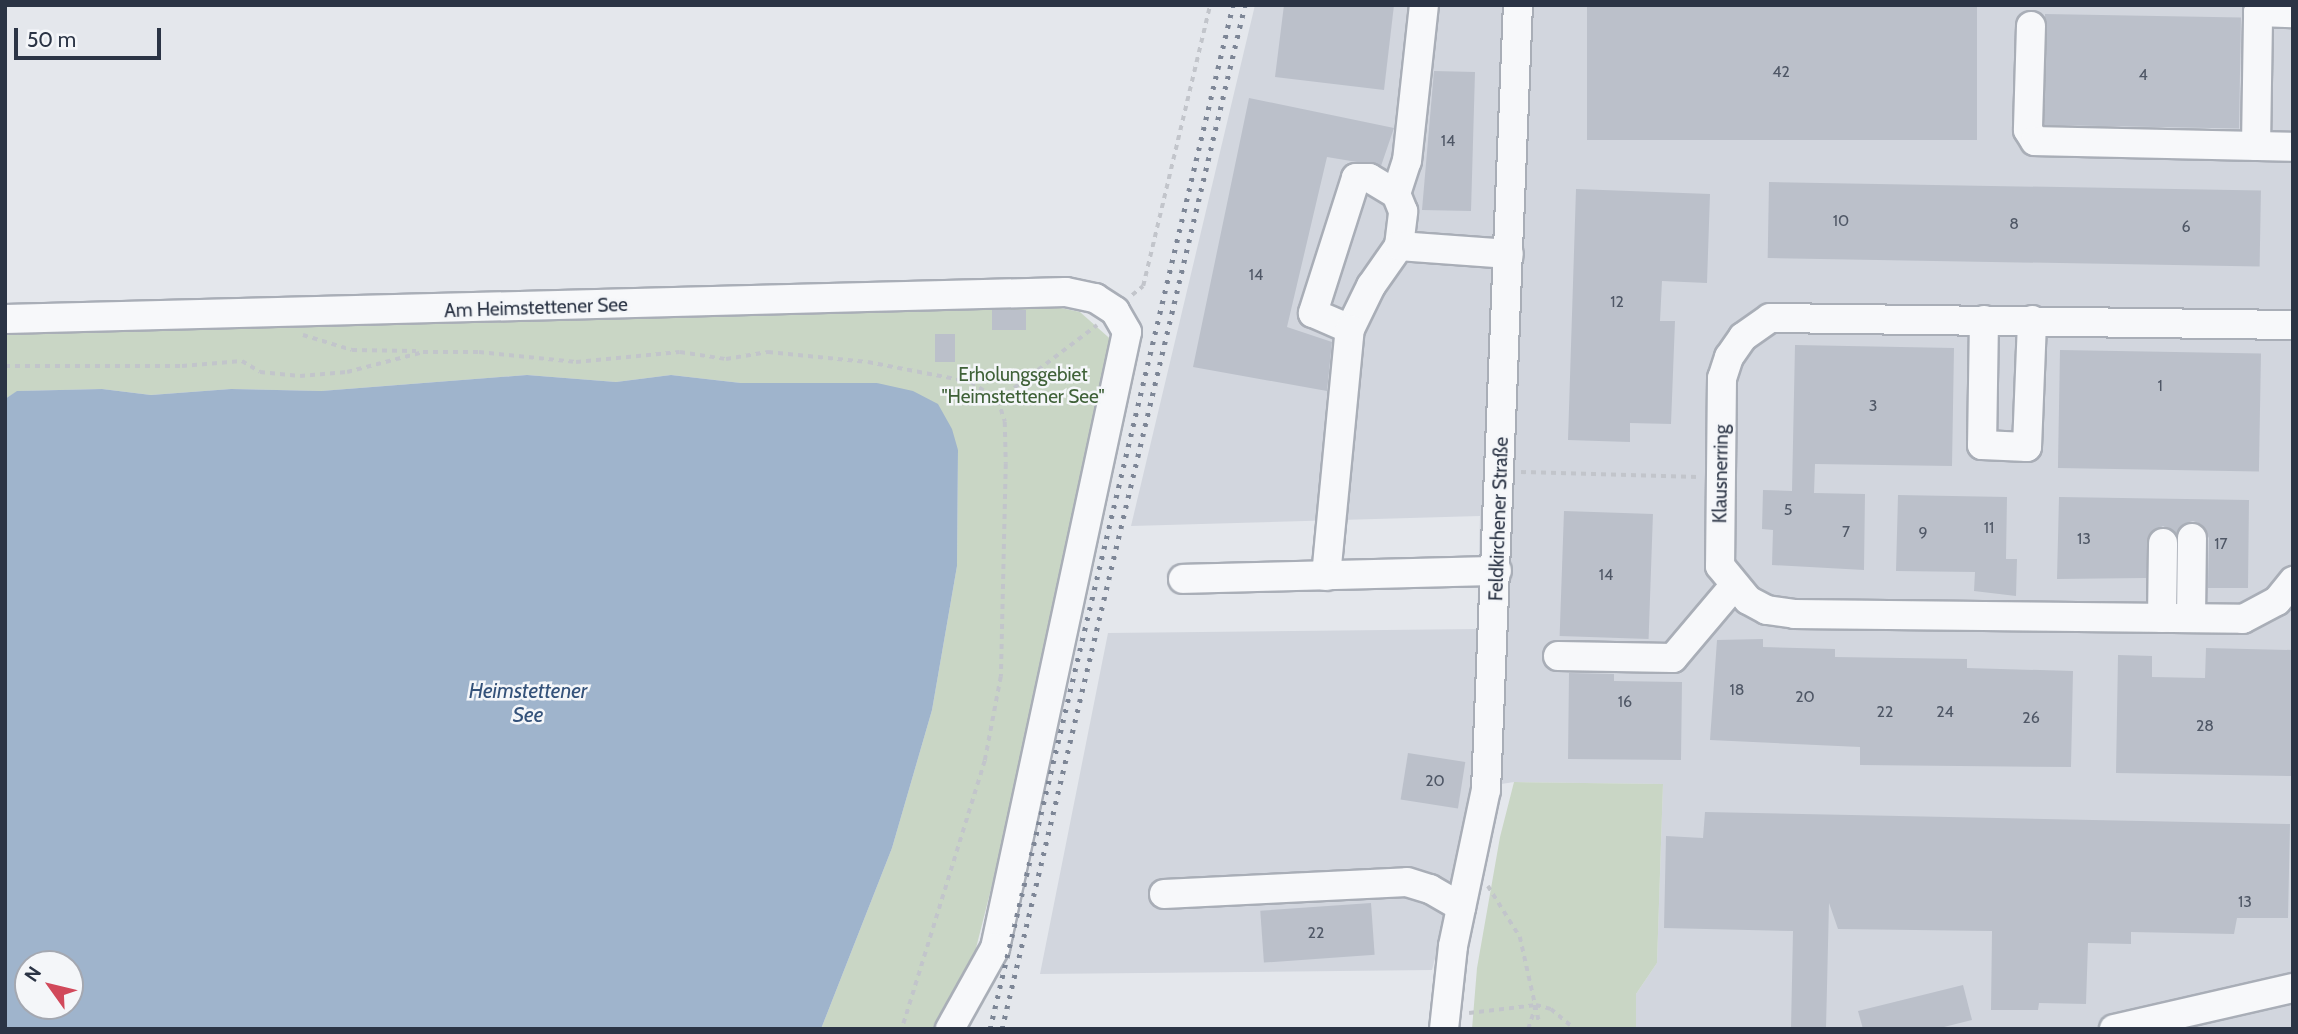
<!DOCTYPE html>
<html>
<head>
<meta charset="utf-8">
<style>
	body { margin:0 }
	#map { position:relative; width:2298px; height:1034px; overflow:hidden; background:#e4e7ec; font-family:Cabin,sans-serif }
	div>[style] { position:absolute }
	.built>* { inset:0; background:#d2d6de }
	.green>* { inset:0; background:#c9d6c5 }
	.water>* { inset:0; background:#9fb4cc }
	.building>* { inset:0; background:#bbc0ca; transform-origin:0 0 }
	.path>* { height:3.5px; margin-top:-1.75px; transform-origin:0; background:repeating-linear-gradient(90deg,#c2c5cb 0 5px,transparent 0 10px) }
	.roads { filter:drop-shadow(2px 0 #a9aeb7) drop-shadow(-2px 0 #a9aeb7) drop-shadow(0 2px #a9aeb7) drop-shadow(0 -2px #a9aeb7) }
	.minor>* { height:28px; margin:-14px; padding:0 14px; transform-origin:14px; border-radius:14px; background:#f7f8fa }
	.rail>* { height:5px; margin-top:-2.5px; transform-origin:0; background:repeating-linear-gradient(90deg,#7d8696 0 3.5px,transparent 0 10.5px) }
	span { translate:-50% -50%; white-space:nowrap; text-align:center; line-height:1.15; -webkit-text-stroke:5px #f4f6f9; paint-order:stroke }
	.number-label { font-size:16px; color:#4f5766 }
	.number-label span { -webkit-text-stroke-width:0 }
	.street-label { font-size:19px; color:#2b3445 }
	.park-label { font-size:19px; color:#3f6138 }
	.water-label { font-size:21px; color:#34527a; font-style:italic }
	.frame { position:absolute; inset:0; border:7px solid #2b3445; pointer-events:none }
	.north { position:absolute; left:14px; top:950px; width:70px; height:70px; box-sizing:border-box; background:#f4f6f9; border:2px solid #a4a8b1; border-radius:50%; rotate:304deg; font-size:19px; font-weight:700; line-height:28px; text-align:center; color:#2b3445 }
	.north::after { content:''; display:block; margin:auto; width:24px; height:32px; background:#d1495b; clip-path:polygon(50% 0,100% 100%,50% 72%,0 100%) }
	.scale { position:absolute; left:14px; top:28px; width:147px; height:32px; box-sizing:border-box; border:4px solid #2b3445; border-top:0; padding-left:9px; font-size:21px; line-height:24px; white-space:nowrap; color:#2b3445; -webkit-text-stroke:5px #f4f6f9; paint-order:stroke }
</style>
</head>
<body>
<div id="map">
	<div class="built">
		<div style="clip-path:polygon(1255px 5px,2293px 5px,2293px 1029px,1636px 1029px,1636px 994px,1657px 963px,1663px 784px,1514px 782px,1470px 789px,1458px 869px,1432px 970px,1040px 974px,1108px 633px,1477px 629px,1480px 516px,1131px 526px)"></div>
	</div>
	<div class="green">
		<div style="clip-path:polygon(1027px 301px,1080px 312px,1116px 344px,1087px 511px,975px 952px,934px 1029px,821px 1029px,892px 848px,932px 710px,957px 566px,958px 450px,877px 383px,741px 383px,671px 375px,616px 382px,527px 375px,321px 391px,231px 389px,151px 395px,102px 389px,18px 391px,5px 399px,5px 324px)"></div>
		<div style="clip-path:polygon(1514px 782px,1663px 784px,1657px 963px,1636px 994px,1636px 1029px,1472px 1029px,1477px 968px,1500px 837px)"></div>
	</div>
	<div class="water">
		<div style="clip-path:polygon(evenodd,527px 375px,616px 382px,671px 375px,741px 383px,877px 383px,913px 391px,938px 404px,952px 429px,958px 450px,957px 566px,932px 710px,892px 848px,821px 1029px,5px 1029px,5px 399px,17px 391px,102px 389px,151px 395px,231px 389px,321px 391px,527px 375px,28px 964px,70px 964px,70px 1006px,28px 1006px,28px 964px)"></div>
	</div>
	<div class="building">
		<div style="clip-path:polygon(1284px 5px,1394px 5px,1384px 90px,1275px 77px)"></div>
		<div style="left:1587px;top:5px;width:390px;height:135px"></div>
		<div style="left:2045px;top:14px;width:196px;height:111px;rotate:1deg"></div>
		<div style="clip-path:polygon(1434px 71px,1475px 72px,1471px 211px,1422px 210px)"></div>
		<div style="clip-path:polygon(1249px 98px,1394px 128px,1381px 166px,1327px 157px,1287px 327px,1332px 342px,1327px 391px,1193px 367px)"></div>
		<div style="left:1769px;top:182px;width:492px;height:76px;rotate:1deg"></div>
		<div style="clip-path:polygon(1576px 189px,1710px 194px,1707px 283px,1662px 281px,1660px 321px,1675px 321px,1671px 424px,1630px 423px,1630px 442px,1568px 440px)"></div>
		<div style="left:1026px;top:310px;width:20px;height:34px;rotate:90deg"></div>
		<div style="left:935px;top:334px;width:20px;height:28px"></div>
		<div style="clip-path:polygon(1795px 345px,1954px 348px,1952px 466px,1815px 464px,1814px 493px,1865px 494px,1864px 570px,1772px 565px,1773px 530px,1762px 529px,1763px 490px,1792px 491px)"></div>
		<div style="left:2060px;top:350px;width:201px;height:118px;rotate:1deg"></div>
		<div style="clip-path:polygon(1898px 495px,2007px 497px,2006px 559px,2017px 559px,2016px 596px,1974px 591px,1975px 572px,1896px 571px)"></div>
		<div style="clip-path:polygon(2059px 497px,2249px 500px,2248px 588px,2208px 588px,2209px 538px,2201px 524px,2193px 521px,2183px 524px,2176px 534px,2163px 526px,2149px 534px,2146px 578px,2057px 579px)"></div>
		<div style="left:1564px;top:511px;width:89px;height:125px;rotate:2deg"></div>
		<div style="clip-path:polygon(1763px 639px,1763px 647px,1835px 649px,1835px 657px,1967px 659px,1967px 668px,2073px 671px,2071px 767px,1860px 765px,1860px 747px,1710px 740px,1717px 640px)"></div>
		<div style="clip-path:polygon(2206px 648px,2293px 650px,2293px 776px,2116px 773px,2118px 655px,2152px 656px,2152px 677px,2205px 678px)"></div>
		<div style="clip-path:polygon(1569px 673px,1614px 674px,1614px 681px,1682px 682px,1681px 760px,1568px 759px)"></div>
		<div style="left:1408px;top:753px;width:58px;height:47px;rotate:9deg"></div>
		<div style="clip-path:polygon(1705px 812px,2290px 824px,2288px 918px,2237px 918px,2234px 934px,2131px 932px,2131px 944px,2088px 943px,2086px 1004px,2039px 1003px,2038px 1010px,1991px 1010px,1992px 931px,1838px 929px,1829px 903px,1826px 1029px,1791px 1029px,1793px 931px,1664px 928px,1666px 836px,1703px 838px)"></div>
		<div style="left:1371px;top:903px;width:52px;height:111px;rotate:86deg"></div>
		<div style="clip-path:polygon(1963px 985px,1972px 1020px,1936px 1029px,1863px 1029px,1858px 1011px)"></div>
	</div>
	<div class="path">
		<div style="left:1132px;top:295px;width:14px;rotate:-39deg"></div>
		<div style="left:1143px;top:286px;width:289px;rotate:-76.6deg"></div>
		<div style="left:303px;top:335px;width:51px;rotate:17deg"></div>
		<div style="left:352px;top:350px;width:64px;rotate:0.9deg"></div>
		<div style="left:5px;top:366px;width:177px"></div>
		<div style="left:182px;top:366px;width:60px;rotate:-4.8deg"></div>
		<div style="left:242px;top:361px;width:21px;rotate:31deg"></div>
		<div style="left:260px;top:372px;width:40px;rotate:5.7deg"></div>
		<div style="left:300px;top:376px;width:47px;rotate:-4.9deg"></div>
		<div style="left:347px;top:372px;width:79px;rotate:-14.7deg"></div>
		<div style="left:423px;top:352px;width:56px"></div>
		<div style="left:479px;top:352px;width:98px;rotate:5.9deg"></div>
		<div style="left:576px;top:362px;width:104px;rotate:-5.5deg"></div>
		<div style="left:680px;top:352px;width:47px;rotate:8.7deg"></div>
		<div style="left:726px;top:359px;width:43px;rotate:-9.5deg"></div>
		<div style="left:768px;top:352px;width:100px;rotate:5.7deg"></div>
		<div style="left:868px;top:362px;width:105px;rotate:11deg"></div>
		<div style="left:971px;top:382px;width:32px;rotate:34deg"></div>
		<div style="left:998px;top:400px;width:23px;rotate:72deg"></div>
		<div style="left:1005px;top:422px;width:42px;rotate:88.6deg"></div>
		<div style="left:1006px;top:464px;width:213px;rotate:91.3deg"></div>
		<div style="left:1001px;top:677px;width:86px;rotate:100.8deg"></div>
		<div style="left:985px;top:761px;width:281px;rotate:107.2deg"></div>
		<div style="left:998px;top:400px;width:124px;rotate:-37.1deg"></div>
		<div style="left:1521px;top:472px;width:177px;rotate:1.6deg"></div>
		<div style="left:1488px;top:886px;width:60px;rotate:57.9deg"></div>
		<div style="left:1520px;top:937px;width:86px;rotate:77.3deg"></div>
		<div style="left:1469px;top:1013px;width:67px;rotate:-6.8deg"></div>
		<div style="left:1536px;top:1005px;width:16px;rotate:15deg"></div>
		<div style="left:1551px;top:1009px;width:31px;rotate:40deg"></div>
		<div style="left:1528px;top:1029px;width:25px;rotate:-72deg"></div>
	</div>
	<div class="roads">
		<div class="minor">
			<div style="left:2031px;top:26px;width:104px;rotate:91.7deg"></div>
			<div style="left:2028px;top:130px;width:13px;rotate:58deg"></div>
			<div style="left:2035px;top:141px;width:258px;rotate:1.3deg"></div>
			<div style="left:2256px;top:146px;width:134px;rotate:-89.1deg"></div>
			<div style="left:2258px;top:12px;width:35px;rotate:2deg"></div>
			<div style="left:1396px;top:194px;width:35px;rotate:-72deg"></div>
			<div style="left:1407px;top:161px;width:157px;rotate:-83.8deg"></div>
			<div style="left:1399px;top:246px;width:35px;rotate:-83deg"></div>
			<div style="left:1403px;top:211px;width:18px;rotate:-112deg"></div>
			<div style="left:1396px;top:194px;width:31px;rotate:-149deg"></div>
			<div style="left:1369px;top:178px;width:13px;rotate:180deg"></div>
			<div style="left:1356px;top:178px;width:142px;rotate:107.7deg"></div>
			<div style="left:1313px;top:313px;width:40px;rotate:23.4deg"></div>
			<div style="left:1350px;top:329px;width:48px;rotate:-64deg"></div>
			<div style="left:1371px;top:286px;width:49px;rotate:-55deg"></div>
			<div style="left:1399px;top:246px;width:110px;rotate:4.2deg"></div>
			<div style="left:5px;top:319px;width:1061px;rotate:-1.46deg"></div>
			<div style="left:1066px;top:292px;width:30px;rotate:12deg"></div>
			<div style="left:1095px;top:298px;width:24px;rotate:33deg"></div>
			<div style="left:1115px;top:311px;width:24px;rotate:60deg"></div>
			<div style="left:1127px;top:332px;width:630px;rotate:102.09deg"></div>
			<div style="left:995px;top:948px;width:93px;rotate:119.1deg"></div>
			<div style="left:1984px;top:320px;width:125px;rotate:90.9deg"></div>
			<div style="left:1982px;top:445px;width:45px;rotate:2.5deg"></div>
			<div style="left:2027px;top:447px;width:127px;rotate:-87.7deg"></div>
			<div style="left:2293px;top:325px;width:523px;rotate:-179.23deg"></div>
			<div style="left:1770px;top:318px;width:33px;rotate:145deg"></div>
			<div style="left:1743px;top:337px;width:24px;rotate:125deg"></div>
			<div style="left:1729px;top:357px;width:22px;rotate:108deg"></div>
			<div style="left:1722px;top:378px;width:188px;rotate:90.6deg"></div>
			<div style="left:1720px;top:566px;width:44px;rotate:50.5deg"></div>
			<div style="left:1748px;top:600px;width:21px;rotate:28deg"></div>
			<div style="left:1767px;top:610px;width:27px;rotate:8deg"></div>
			<div style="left:1794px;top:614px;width:449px;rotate:0.6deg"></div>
			<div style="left:2243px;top:619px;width:38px;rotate:-28deg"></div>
			<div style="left:2277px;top:601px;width:26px;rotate:-51deg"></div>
			<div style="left:1326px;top:576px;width:248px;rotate:-84.5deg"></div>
			<div style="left:1183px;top:579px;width:314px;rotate:-1.5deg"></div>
			<div style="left:2162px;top:618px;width:75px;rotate:-89.2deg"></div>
			<div style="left:2191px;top:618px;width:80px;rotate:-89.3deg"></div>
			<div style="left:1558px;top:656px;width:115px;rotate:1deg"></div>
			<div style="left:1673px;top:658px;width:93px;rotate:-49.8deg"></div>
			<div style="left:1164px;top:894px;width:243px;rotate:-2.8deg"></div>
			<div style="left:1407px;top:882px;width:24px;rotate:17deg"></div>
			<div style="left:1430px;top:889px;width:36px;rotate:30deg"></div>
			<div style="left:1444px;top:1029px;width:83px;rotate:-83.8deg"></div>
			<div style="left:1453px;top:946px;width:159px;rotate:-78.1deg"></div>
			<div style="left:1486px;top:790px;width:786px;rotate:-87.67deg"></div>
			<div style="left:2114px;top:1029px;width:184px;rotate:-12.9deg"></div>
		</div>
	</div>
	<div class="rail">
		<div style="left:990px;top:1029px;width:1052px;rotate:-76.65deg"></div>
		<div style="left:1002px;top:1029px;width:1052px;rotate:-76.65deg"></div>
	</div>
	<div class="number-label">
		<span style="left:1781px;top:72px">42</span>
		<span style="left:2143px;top:75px">4</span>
		<span style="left:1448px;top:141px">14</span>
		<span style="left:1841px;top:221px">10</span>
		<span style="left:2014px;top:224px">8</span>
		<span style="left:2186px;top:227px">6</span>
		<span style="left:1256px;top:275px">14</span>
		<span style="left:1617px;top:302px">12</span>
		<span style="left:2160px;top:386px">1</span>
		<span style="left:1873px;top:406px">3</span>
		<span style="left:1788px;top:510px">5</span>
		<span style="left:1989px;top:528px">11</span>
		<span style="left:1846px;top:532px">7</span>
		<span style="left:1923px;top:533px">9</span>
		<span style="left:2084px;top:539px">13</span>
		<span style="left:2221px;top:544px">17</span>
		<span style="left:1606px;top:575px">14</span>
		<span style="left:1737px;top:690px">18</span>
		<span style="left:1805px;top:697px">20</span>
		<span style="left:1625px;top:702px">16</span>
		<span style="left:1885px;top:712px">22</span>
		<span style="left:1945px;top:712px">24</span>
		<span style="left:2031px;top:718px">26</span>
		<span style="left:2205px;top:726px">28</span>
		<span style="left:1435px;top:781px">20</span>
		<span style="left:2245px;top:902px">13</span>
		<span style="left:1316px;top:933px">22</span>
	</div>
	<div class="street-label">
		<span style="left:536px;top:308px;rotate:-2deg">Am Heimstettener See</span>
		<span style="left:1721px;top:474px;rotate:-89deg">Klausnerring</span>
		<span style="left:1499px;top:519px;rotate:-88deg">Feldkirchener Straße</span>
	</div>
	<div class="park-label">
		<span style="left:1023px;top:386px">Erholungsgebiet<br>"Heimstettener See"</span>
	</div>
	<div class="water-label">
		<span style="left:528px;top:703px">Heimstettener<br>See</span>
	</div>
	<div class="frame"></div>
	<div class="north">N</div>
	<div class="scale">50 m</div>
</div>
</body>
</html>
